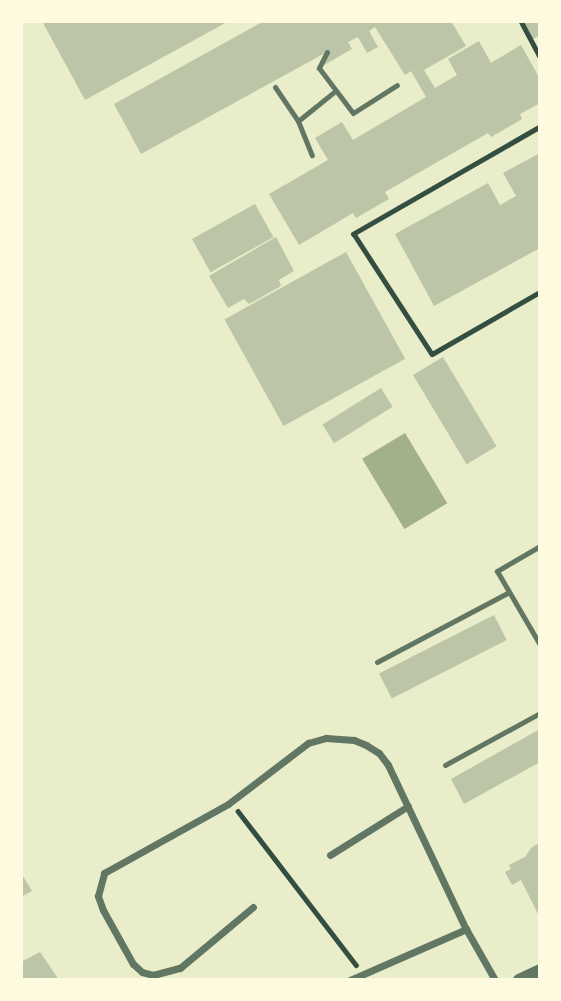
<!DOCTYPE html>
<html>
<head>
<meta charset="utf-8">
<style>
	body { margin:0 }
	#map { position:relative; width:561px; height:1001px; overflow:hidden; background:#e9edc9; font-family:Quicksand,sans-serif }
	div>[style] { position:absolute }
	.water>* { inset:0; background:#a3b18a; transform-origin:0 0 }
	.building>* { inset:0; background:#bcc5a7; transform-origin:0 0 }
	.path>* { height:4.5px; margin:-2.25px; padding:0 2.25px; transform-origin:2.25px; border-radius:2.25px; background:#344e41 }
	.service>* { height:5px; margin:-2.5px; padding:0 2.5px; transform-origin:2.5px; border-radius:2.5px; background:#617663 }
	.minor>* { height:7px; margin:-3.5px; padding:0 3.5px; transform-origin:3.5px; border-radius:3.5px; background:#617663 }
	.tertiary>* { height:12px; margin:-6px; padding:0 6px; transform-origin:6px; border-radius:6px; background:#617663 }
	span { translate:-50% -50%; white-space:nowrap; text-align:center; line-height:1.15; -webkit-text-stroke:5px #fefae0; paint-order:stroke }
	.frame { position:absolute; inset:0; border:23px solid #fefae0; pointer-events:none }
</style>
</head>
<body>
<div id="map">
	<div class="water">
		<div style="left:405px;top:433px;width:82px;height:50px;rotate:59deg"></div>
	</div>
	<div class="building">
		<div style="clip-path:polygon(42px 21px,229px 21px,85px 100px)"></div>
		<div style="clip-path:polygon(264px 21px,451px 21px,466px 46px,424px 70px,435px 88px,457px 75px,448px 59px,479px 41px,491px 63px,521px 45px,540px 79px,540px 103px,520px 114px,522px 119px,491px 137px,488px 133px,385px 192px,389px 199px,356px 218px,353px 213px,299px 245px,269px 194px,328px 160px,315px 138px,342px 122px,353px 140px,426px 97px,411px 71px,405px 75px,375px 27px,369px 31px,378px 47px,367px 53px,358px 37px,348px 42px,352px 49px,319px 68px,327px 52px,141px 154px,114px 104px)"></div>
		<div style="clip-path:polygon(523px 21px,540px 21px,540px 35px,533px 39px)"></div>
		<div style="clip-path:polygon(540px 153px,540px 248px,434px 306px,395px 234px,488px 183px,500px 205px,516px 196px,503px 173px)"></div>
		<div style="left:255px;top:204px;width:38px;height:72px;rotate:61deg"></div>
		<div style="clip-path:polygon(276px 237px,294px 271px,279px 280px,281px 286px,249px 304px,244px 299px,228px 308px,209px 276px)"></div>
		<div style="left:346px;top:252px;width:122px;height:139px;rotate:61deg"></div>
		<div style="left:443px;top:357px;width:104px;height:35px;rotate:59deg"></div>
		<div style="left:381px;top:388px;width:22px;height:69px;rotate:58deg"></div>
		<div style="left:494px;top:615px;width:28px;height:129px;rotate:63deg"></div>
		<div style="clip-path:polygon(540px 729px,540px 762px,464px 804px,451px 779px)"></div>
		<div style="clip-path:polygon(540px 843px,540px 918px,521px 880px,512px 885px,505px 872px,511px 869px,509px 865px,525px 857px,532px 847px)"></div>
		<div style="clip-path:polygon(21px 873px,32px 891px,21px 897px)"></div>
		<div style="clip-path:polygon(40px 952px,59px 980px,21px 980px,21px 962px)"></div>
	</div>
	<div class="path">
		<div style="left:521px;top:21px;width:40px;rotate:62deg"></div>
		<div style="left:540px;top:127px;width:215px;rotate:150.1deg"></div>
		<div style="left:354px;top:234px;width:143px;rotate:57deg"></div>
		<div style="left:432px;top:354px;width:125px;rotate:-29.9deg"></div>
		<div style="left:238px;top:811px;width:194px;rotate:52.5deg"></div>
	</div>
	<div class="service">
		<div style="left:327px;top:52px;width:18px;rotate:117deg"></div>
		<div style="left:319px;top:68px;width:56px;rotate:52.9deg"></div>
		<div style="left:353px;top:113px;width:52px;rotate:-32.5deg"></div>
		<div style="left:275px;top:87px;width:41px;rotate:55.9deg"></div>
		<div style="left:298px;top:121px;width:37px;rotate:68deg"></div>
		<div style="left:298px;top:121px;width:46px;rotate:-38.9deg"></div>
		<div style="left:540px;top:546px;width:50px;rotate:149.8deg"></div>
		<div style="left:497px;top:571px;width:86px;rotate:59.8deg"></div>
		<div style="left:377px;top:662px;width:149px;rotate:-27.9deg"></div>
		<div style="left:445px;top:765px;width:108px;rotate:-28.7deg"></div>
	</div>
	<div class="minor">
		<div style="left:330px;top:855px;width:92px;rotate:-32.1deg"></div>
		<div style="left:153px;top:975px;width:28px;rotate:-15deg"></div>
		<div style="left:180px;top:968px;width:95px;rotate:-39.9deg"></div>
		<div style="left:153px;top:980px;width:5px;rotate:-90deg"></div>
		<div style="left:153px;top:975px;width:11px;rotate:-165deg"></div>
		<div style="left:142px;top:972px;width:12px;rotate:-138deg"></div>
		<div style="left:133px;top:964px;width:62px;rotate:-119.1deg"></div>
		<div style="left:103px;top:910px;width:15px;rotate:-110deg"></div>
		<div style="left:98px;top:896px;width:24px;rotate:-75deg"></div>
		<div style="left:104px;top:873px;width:142px;rotate:-29.1deg"></div>
		<div style="left:228px;top:804px;width:101px;rotate:-37.3deg"></div>
		<div style="left:308px;top:743px;width:19px;rotate:-16deg"></div>
		<div style="left:326px;top:738px;width:28px;rotate:4deg"></div>
		<div style="left:354px;top:740px;width:13px;rotate:23deg"></div>
		<div style="left:366px;top:745px;width:15px;rotate:32deg"></div>
		<div style="left:379px;top:753px;width:15px;rotate:53deg"></div>
		<div style="left:388px;top:765px;width:182px;rotate:64.6deg"></div>
		<div style="left:466px;top:929px;width:59px;rotate:60.4deg"></div>
		<div style="left:350px;top:980px;width:127px;rotate:-23.7deg"></div>
	</div>
	<div class="tertiary">
		<div style="left:519px;top:980px;width:23px;rotate:-25deg"></div>
	</div>
	<div class="frame"></div>
</div>
</body>
</html>
